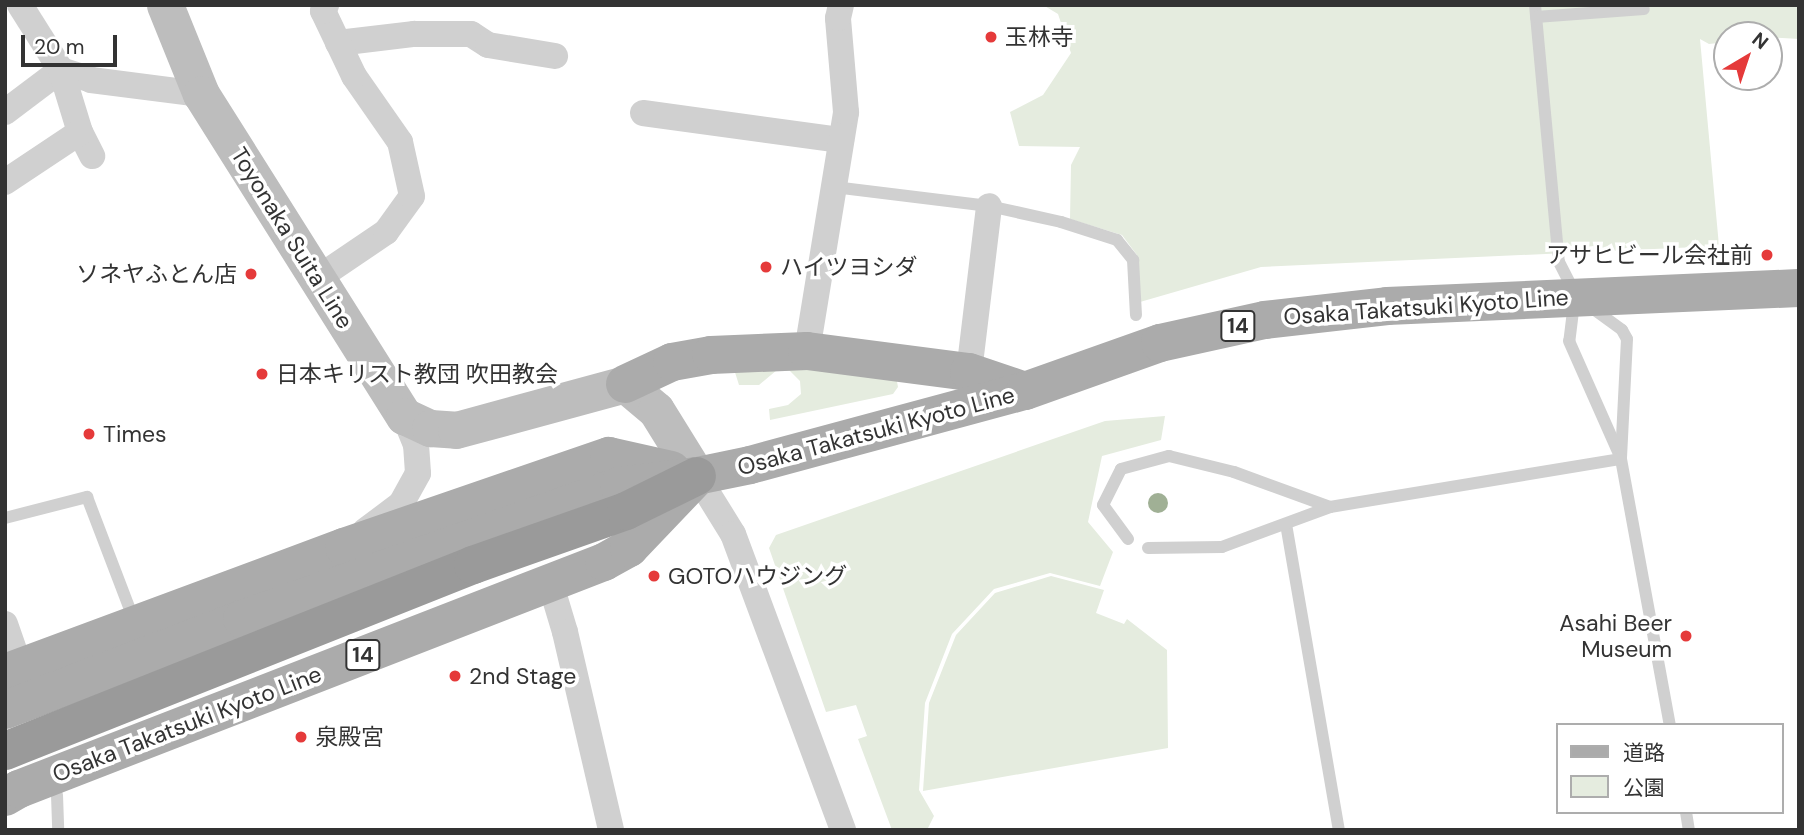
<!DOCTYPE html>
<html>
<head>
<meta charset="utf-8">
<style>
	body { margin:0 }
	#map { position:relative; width:1804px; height:835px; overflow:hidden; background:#fff; font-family:"DM Sans","Noto Sans JP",sans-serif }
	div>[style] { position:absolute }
	.green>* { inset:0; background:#e5ecdf }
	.lane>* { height:12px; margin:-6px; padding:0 6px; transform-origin:6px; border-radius:6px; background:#d0d0d0 }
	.street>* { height:26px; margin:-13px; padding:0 13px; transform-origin:13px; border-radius:13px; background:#d0d0d0 }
	.secondary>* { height:37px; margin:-18.5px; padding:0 18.5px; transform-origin:18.5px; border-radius:18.5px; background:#bdbdbd }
	.primary>* { height:38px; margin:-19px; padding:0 19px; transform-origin:19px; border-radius:19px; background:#ababab }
	.highway>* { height:38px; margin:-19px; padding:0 19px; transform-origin:19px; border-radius:19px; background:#9a9a9a }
	.trees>* { width:20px; height:20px; margin:-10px; border-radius:50%; background:#a0b095 }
	.dots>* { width:19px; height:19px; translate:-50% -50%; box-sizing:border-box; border:4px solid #fff; border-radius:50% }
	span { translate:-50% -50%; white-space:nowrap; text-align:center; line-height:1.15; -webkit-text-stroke:7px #fff; paint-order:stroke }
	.shield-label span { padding:2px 5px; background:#fff; border:2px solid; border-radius:5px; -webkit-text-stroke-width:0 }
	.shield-label { font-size:21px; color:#333; font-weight:700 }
	.poi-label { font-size:23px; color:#333 }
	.left { translate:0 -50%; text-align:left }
	.right { translate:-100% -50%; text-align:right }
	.street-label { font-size:23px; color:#333 }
	.frame { position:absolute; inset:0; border:7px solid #333; pointer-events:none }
	.legend { position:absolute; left:1556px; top:723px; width:228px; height:91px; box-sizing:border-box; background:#fff; border:2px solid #adadad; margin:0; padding:9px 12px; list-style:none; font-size:21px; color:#333 }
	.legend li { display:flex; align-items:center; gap:14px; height:35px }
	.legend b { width:35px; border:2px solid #adadad }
	.north { position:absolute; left:1713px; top:21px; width:70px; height:70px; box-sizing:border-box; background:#fff; border:2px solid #adadad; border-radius:50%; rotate:39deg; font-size:19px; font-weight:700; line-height:28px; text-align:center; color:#333 }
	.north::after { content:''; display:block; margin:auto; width:24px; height:32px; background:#e53a3a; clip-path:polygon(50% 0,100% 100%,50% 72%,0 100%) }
	.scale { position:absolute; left:21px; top:35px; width:96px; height:32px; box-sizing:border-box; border:4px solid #333; border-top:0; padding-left:9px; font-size:21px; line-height:24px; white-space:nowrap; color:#333; -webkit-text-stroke:5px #fff; paint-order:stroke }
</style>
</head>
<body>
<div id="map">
	<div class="green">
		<div style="clip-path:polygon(1043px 5px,1799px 5px,1799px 39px,1727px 35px,1727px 42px,1709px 44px,1700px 39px,1719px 246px,1261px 267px,1140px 302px,1137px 255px,1122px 235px,1070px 219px,1071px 165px,1080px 147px,1019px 146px,1010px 112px,1043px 95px,1071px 53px,1058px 14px)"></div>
		<div style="clip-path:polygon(761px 363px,896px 376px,898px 387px,893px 394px,770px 420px,769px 409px,788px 405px,801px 394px,800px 381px,790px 371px,777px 370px,759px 385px,739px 385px,733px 366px)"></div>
		<div style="clip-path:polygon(1165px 416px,1161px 440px,1102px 456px,1088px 522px,1113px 552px,1100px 586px,1050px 573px,994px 589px,952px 634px,925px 703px,919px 790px,934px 816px,927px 830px,892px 830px,858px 739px,867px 736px,856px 705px,826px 712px,769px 548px,776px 535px,1105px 421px)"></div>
		<div style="clip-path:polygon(1051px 576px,1104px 590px,1096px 613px,1124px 624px,1127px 619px,1167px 650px,1168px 748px,923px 791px,929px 703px,956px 635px,995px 593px)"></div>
	</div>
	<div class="lane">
		<div style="left:1535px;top:5px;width:258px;rotate:84.7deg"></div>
		<div style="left:1559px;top:262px;width:36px;rotate:63deg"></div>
		<div style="left:1536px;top:17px;width:108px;rotate:-4.2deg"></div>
		<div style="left:834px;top:187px;width:156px;rotate:7deg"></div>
		<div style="left:989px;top:206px;width:74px;rotate:12.5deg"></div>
		<div style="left:1061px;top:222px;width:59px;rotate:17.8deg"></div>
		<div style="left:1117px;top:240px;width:26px;rotate:51deg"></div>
		<div style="left:1133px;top:260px;width:55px;rotate:86.9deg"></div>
		<div style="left:1574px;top:303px;width:38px;rotate:97deg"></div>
		<div style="left:1569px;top:341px;width:126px;rotate:66.1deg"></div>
		<div style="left:1592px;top:308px;width:37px;rotate:36deg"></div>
		<div style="left:1622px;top:330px;width:10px;rotate:61deg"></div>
		<div style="left:1627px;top:339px;width:120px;rotate:92.9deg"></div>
		<div style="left:1621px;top:459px;width:270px;rotate:79.6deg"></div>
		<div style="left:1330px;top:507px;width:295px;rotate:-9.4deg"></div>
		<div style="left:5px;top:518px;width:85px;rotate:-14.4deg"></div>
		<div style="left:87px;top:497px;width:132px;rotate:69.1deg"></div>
		<div style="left:1286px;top:524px;width:311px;rotate:80.2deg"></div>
		<div style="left:1128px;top:539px;width:42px;rotate:-126.3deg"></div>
		<div style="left:1103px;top:505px;width:40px;rotate:-63.4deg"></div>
		<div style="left:1121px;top:469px;width:50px;rotate:-15.2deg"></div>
		<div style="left:1169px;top:456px;width:67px;rotate:13.8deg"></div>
		<div style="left:1234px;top:472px;width:102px;rotate:20deg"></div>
		<div style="left:1330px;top:507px;width:115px;rotate:159.7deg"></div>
		<div style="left:1222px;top:547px;width:74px;rotate:179.2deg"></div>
		<div style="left:57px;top:795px;width:35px;rotate:88deg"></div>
		<div style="left:1686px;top:812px;width:18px;rotate:81deg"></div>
	</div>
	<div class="street">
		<div style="left:20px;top:5px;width:77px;rotate:57.8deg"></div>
		<div style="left:61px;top:70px;width:32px;rotate:18deg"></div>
		<div style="left:91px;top:80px;width:111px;rotate:7.3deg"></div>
		<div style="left:338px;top:43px;width:77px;rotate:-6.8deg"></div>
		<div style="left:414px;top:34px;width:57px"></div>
		<div style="left:471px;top:34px;width:20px;rotate:33deg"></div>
		<div style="left:488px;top:45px;width:68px;rotate:9.3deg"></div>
		<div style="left:5px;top:112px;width:70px;rotate:-36.9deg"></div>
		<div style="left:61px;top:70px;width:65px;rotate:73deg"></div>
		<div style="left:80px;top:132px;width:27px;rotate:63deg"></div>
		<div style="left:643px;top:113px;width:200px;rotate:7.8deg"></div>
		<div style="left:5px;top:182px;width:90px;rotate:-33.7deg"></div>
		<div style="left:318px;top:278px;width:82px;rotate:-34.1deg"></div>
		<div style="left:386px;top:232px;width:44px;rotate:-54.2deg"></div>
		<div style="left:412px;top:196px;width:55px;rotate:-102.5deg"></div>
		<div style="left:400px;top:142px;width:80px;rotate:-124.9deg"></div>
		<div style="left:354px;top:76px;width:72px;rotate:-115.5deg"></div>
		<div style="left:323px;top:11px;width:7px;rotate:-63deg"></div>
		<div style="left:807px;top:351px;width:242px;rotate:-80.7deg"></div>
		<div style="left:846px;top:112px;width:94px;rotate:-94.9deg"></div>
		<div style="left:838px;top:18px;width:13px;rotate:-77deg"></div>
		<div style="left:969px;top:372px;width:167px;rotate:-83.1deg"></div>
		<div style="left:697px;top:476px;width:68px;rotate:58.2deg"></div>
		<div style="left:733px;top:534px;width:316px;rotate:69.6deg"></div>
		<div style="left:365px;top:531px;width:45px;rotate:-36.9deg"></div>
		<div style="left:401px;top:504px;width:35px;rotate:-61deg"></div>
		<div style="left:418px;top:473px;width:28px;rotate:-94deg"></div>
		<div style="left:416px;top:445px;width:31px;rotate:-112deg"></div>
		<div style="left:550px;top:582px;width:52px;rotate:73.3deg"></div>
		<div style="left:565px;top:632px;width:203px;rotate:76.9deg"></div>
		<div style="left:5px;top:624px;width:46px;rotate:70.8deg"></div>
	</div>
	<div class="secondary">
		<div style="left:165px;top:5px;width:96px;rotate:68deg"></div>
		<div style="left:201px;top:94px;width:381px;rotate:57.8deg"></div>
		<div style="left:404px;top:416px;width:29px;rotate:25deg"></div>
		<div style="left:430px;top:428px;width:26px;rotate:4deg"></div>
		<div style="left:456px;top:430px;width:175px;rotate:-15.2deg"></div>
		<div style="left:625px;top:384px;width:40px;rotate:40deg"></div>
		<div style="left:656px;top:410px;width:78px;rotate:58.2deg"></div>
	</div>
	<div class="primary">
		<div style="left:625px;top:384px;width:52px;rotate:-25.1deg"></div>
		<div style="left:672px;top:362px;width:40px;rotate:-10deg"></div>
		<div style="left:711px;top:355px;width:96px;rotate:-2.4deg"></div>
		<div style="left:807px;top:351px;width:163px;rotate:7.4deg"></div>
		<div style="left:969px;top:372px;width:59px;rotate:18.7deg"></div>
		<div style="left:5px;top:673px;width:362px;rotate:-20.4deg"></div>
		<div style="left:344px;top:547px;width:280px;rotate:-19deg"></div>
		<div style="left:609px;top:456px;width:64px;rotate:12.7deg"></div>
		<div style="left:5px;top:710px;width:254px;rotate:-21deg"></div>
		<div style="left:242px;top:619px;width:400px;rotate:-19.4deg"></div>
		<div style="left:619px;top:486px;width:79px;rotate:-7.3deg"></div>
		<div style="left:697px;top:476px;width:54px;rotate:-11.7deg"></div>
		<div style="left:750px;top:465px;width:285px;rotate:-15.1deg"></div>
		<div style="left:1025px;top:391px;width:143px;rotate:-19.6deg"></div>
		<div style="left:1160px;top:343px;width:107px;rotate:-12.4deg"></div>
		<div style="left:1265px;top:320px;width:123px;rotate:-6.5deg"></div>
		<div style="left:1387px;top:306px;width:412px;rotate:-2.5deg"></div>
		<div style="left:5px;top:797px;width:16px;rotate:-30deg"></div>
		<div style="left:19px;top:789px;width:627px;rotate:-21.21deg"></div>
		<div style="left:604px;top:562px;width:29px;rotate:-29deg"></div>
		<div style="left:629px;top:548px;width:97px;rotate:-46.3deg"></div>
	</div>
	<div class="highway">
		<div style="left:5px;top:751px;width:504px;rotate:-21.67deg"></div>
		<div style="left:473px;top:565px;width:162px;rotate:-19.4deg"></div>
		<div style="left:626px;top:511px;width:79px;rotate:-26.2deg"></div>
	</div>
	<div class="trees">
		<div style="left:1158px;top:503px"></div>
	</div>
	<div class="dots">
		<div style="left:991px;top:37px;background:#e53a3a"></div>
		<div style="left:1767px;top:255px;background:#e53a3a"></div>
		<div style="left:766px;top:267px;background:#e53a3a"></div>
		<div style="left:251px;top:274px;background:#e53a3a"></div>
		<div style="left:262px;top:374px;background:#e53a3a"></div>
		<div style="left:89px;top:434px;background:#e53a3a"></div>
		<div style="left:654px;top:576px;background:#e53a3a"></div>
		<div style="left:1686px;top:636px;background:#e53a3a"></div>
		<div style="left:455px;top:676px;background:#e53a3a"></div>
		<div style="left:301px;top:737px;background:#e53a3a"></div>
	</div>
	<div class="shield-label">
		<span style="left:1238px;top:326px">14</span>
		<span style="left:363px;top:655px">14</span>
	</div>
	<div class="poi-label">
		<span class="left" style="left:1005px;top:37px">玉林寺</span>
		<span class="right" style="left:1753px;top:255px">アサヒビール会社前</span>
		<span class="left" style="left:780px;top:267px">ハイツヨシダ</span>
		<span class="right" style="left:237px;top:274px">ソネヤふとん店</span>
		<span class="left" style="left:276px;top:374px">日本キリスト教団 吹田教会</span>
		<span class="left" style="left:103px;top:434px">Times</span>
		<span class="left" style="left:668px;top:576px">GOTOハウジング</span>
		<span class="right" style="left:1672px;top:636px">Asahi Beer<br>Museum</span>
		<span class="left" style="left:469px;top:676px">2nd Stage</span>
		<span class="left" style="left:315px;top:737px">泉殿宮</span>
	</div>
	<div class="street-label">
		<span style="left:292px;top:238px;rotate:58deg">Toyonaka Suita Line</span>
		<span style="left:1426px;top:307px;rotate:-4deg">Osaka Takatsuki Kyoto Line</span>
		<span style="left:876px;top:431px;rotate:-15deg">Osaka Takatsuki Kyoto Line</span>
		<span style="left:187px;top:724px;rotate:-21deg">Osaka Takatsuki Kyoto Line</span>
	</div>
	<div class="frame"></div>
	<ul class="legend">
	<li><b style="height:9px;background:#ababab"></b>道路</li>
	<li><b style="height:19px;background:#e5ecdf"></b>公園</li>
	</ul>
	<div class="north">N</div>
	<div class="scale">20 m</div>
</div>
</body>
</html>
